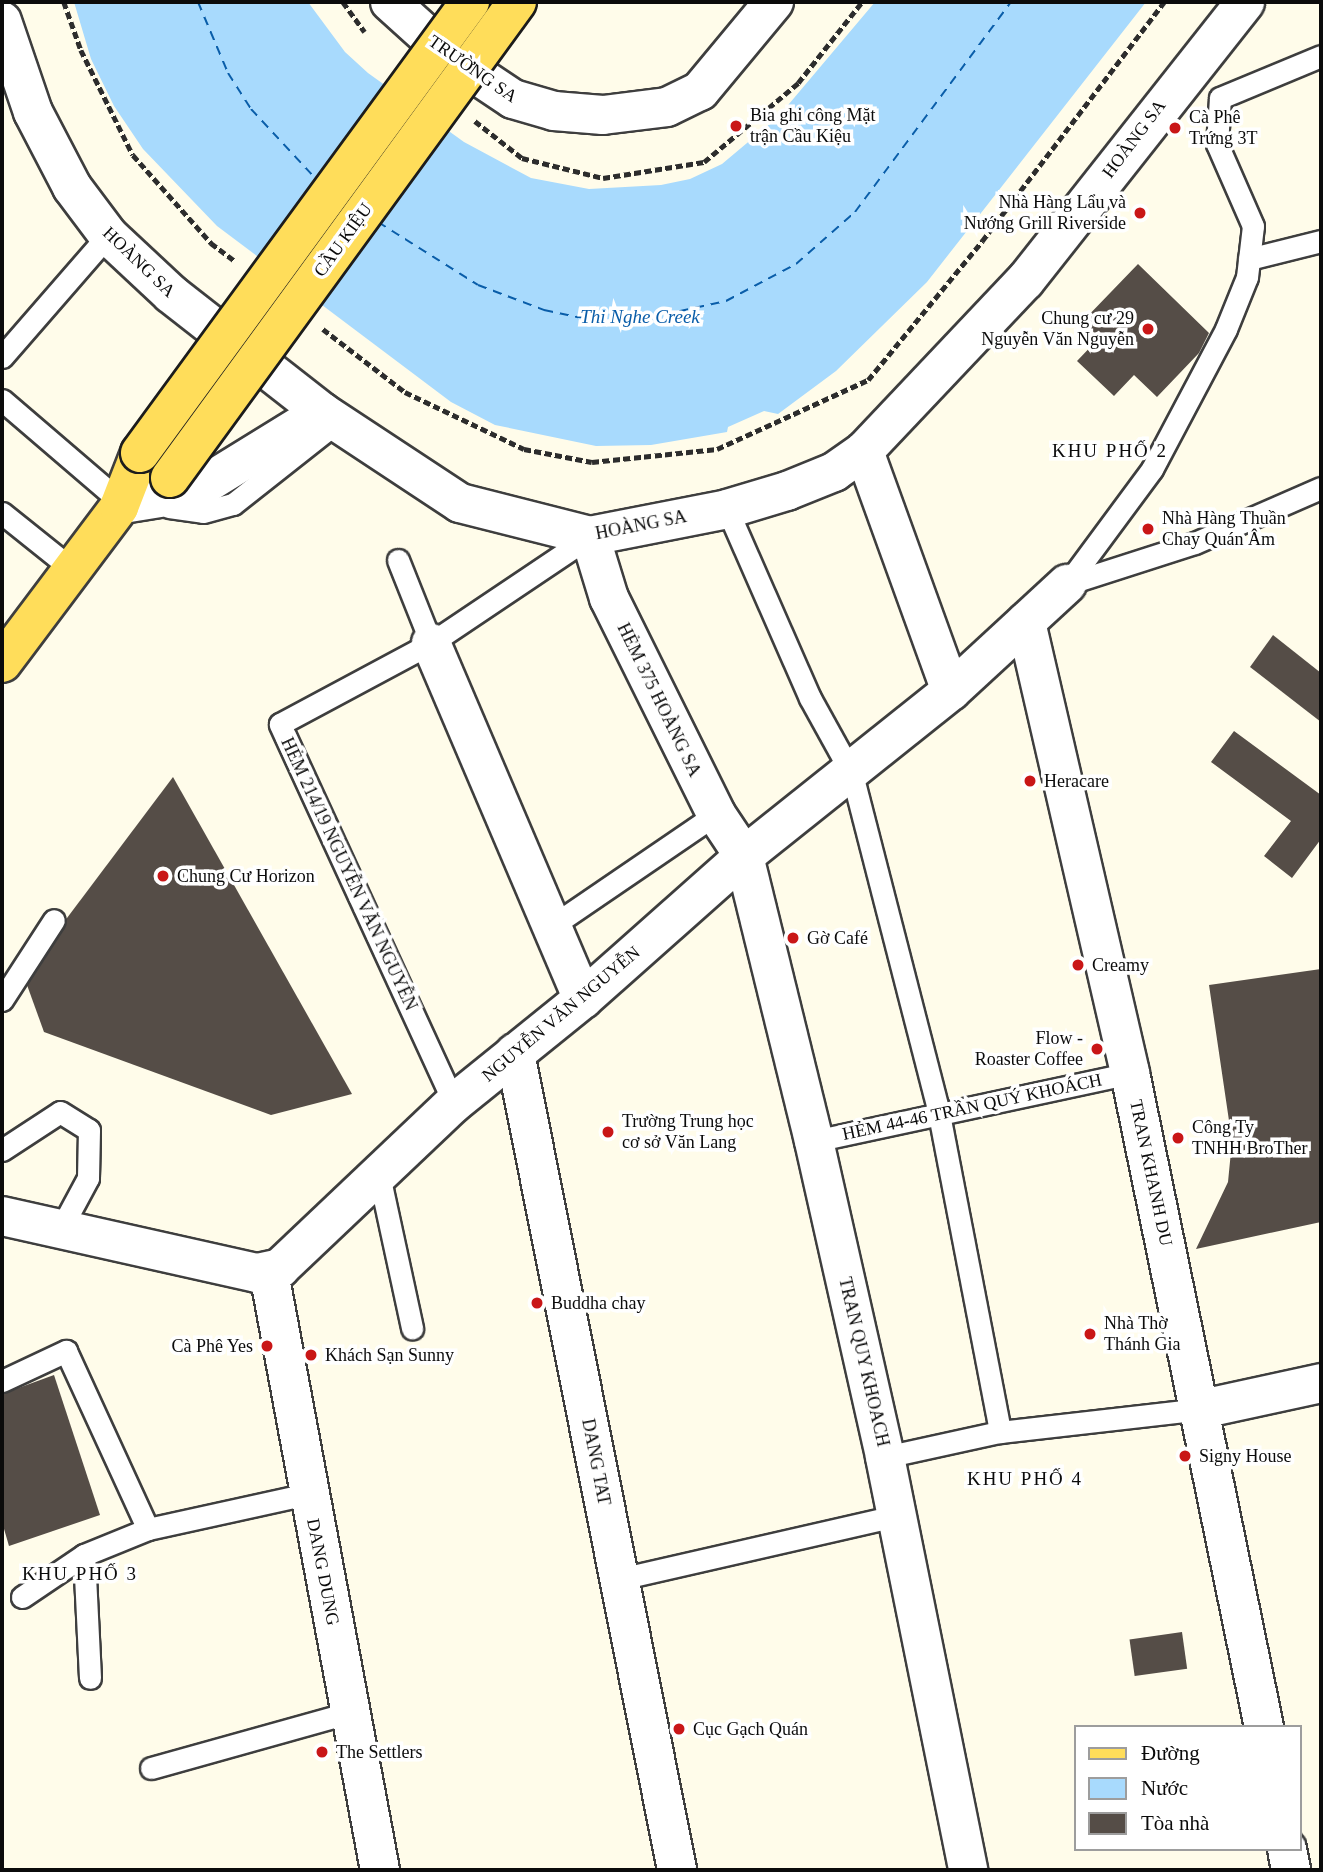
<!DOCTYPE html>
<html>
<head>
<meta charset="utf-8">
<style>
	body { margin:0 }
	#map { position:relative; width:1323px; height:1872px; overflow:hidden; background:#fffcea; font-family:Georgia,serif }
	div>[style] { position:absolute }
	.water>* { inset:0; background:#a8dafd }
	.ferry>* { height:2px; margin-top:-1px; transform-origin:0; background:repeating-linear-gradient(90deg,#095da9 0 9px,transparent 0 16px) }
	.building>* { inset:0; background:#554d47; transform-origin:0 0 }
	.path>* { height:4.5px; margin-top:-2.25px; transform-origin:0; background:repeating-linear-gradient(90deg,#2d2d2d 0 7px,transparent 0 10.5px) }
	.roads { filter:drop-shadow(2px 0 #3e3e3e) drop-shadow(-2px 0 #3e3e3e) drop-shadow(0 2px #3e3e3e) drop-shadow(0 -2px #3e3e3e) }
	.service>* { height:21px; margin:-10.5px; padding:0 10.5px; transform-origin:10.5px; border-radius:10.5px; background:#fff }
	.minor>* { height:38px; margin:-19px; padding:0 19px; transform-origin:19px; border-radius:19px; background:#fff }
	.tertiary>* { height:38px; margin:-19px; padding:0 19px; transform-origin:19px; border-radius:19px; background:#fff }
	.primary>* { height:38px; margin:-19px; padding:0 19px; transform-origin:19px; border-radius:19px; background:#ffdd5a }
	.bridges { filter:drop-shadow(2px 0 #1c1c1c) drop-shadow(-2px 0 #1c1c1c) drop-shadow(0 2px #1c1c1c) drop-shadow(0 -2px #1c1c1c) }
	.primary-bridge>* { height:38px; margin:-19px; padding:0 19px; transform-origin:19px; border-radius:19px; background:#ffdd5a }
	.dots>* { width:19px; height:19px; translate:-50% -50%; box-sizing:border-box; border:4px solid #fff; border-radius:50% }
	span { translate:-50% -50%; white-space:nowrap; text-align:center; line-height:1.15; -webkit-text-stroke:7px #fff; paint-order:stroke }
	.street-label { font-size:18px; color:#0b0b0b }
	.poi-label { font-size:18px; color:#0b0b0b }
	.left { translate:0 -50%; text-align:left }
	.right { translate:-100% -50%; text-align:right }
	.water-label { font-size:19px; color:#095da9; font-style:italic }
	.neighbourhood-label { font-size:19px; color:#0b0b0b; letter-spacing:2px }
	.frame { position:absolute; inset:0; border:4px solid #0b0b0b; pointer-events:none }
	.legend { position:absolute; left:1074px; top:1725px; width:228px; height:126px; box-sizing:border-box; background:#fff; border:2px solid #9d9d9d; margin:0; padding:9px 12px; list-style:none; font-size:21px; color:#0b0b0b }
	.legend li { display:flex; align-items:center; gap:14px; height:35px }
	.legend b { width:35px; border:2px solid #9d9d9d }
</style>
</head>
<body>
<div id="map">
	<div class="water">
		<div style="clip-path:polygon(74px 2px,308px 2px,345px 52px,368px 73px,464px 142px,531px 178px,589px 189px,661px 185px,690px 179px,722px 164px,778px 117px,875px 2px,1146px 2px,927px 282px,836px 371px,778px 414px,764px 411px,728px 427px,727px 432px,651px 445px,596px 446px,495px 425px,451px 402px,217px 226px,143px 149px,114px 106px,91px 59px)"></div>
	</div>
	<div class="ferry">
		<div style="left:198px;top:2px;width:77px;rotate:67.1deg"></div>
		<div style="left:228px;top:73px;width:43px;rotate:57.4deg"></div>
		<div style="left:251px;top:109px;width:96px;rotate:47.1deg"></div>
		<div style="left:378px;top:222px;width:118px;rotate:32.2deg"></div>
		<div style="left:478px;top:285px;width:71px;rotate:20.7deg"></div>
		<div style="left:544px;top:310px;width:35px;rotate:12deg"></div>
		<div style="left:578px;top:317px;width:70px;rotate:0.8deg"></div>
		<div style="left:648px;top:318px;width:80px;rotate:-12.3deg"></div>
		<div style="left:726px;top:301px;width:79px;rotate:-27.9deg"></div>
		<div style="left:796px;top:264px;width:79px;rotate:-41.4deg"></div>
		<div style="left:855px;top:212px;width:262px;rotate:-53.4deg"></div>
	</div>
	<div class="building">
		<div style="clip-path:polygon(1138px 264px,1209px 333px,1199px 353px,1157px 397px,1134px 375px,1114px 396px,1077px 361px,1099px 338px,1083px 321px)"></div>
		<div style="clip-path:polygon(1273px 635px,1321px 673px,1321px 722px,1250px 667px)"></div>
		<div style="clip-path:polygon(1234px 731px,1321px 795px,1321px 839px,1292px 878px,1264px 856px,1291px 821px,1211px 762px)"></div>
		<div style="clip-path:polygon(173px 777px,352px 1094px,271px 1115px,44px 1032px,27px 985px,67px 918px)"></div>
		<div style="clip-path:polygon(1321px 969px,1321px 1222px,1196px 1249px,1228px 1182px,1232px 1141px,1209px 985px)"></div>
		<div style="clip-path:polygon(54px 1375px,100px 1515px,9px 1546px,2px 1522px,2px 1394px)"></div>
		<div style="left:1182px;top:1632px;width:37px;height:53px;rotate:82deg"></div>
	</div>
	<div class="path">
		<div style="left:64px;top:2px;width:51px;rotate:70.5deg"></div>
		<div style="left:81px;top:50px;width:117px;rotate:63.7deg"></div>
		<div style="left:133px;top:155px;width:118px;rotate:48.4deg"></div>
		<div style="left:211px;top:243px;width:30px;rotate:37deg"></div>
		<div style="left:343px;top:2px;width:37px;rotate:54deg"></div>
		<div style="left:475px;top:121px;width:60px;rotate:38.2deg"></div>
		<div style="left:522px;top:158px;width:83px;rotate:13.9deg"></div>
		<div style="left:603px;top:178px;width:102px;rotate:-9deg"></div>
		<div style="left:704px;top:162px;width:123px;rotate:-40deg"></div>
		<div style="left:798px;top:83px;width:103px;rotate:-51.7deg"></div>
		<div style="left:323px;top:329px;width:103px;rotate:37.5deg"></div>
		<div style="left:405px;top:392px;width:132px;rotate:25.6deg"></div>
		<div style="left:524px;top:449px;width:69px;rotate:10.8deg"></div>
		<div style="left:592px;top:462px;width:126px;rotate:-5.9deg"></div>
		<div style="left:717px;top:449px;width:166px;rotate:-24.6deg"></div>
		<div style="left:868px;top:380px;width:180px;rotate:-50.6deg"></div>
		<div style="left:982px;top:241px;width:300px;rotate:-52.7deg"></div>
	</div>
	<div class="roads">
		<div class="service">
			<div style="left:1220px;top:98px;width:109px;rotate:-22.6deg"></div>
			<div style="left:1249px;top:259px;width:74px;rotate:-14deg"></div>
			<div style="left:2px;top:357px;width:162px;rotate:-49deg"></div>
			<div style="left:2px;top:400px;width:157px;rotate:40.6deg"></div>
			<div style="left:169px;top:507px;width:34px;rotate:8deg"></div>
			<div style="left:203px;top:512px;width:31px;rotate:-15deg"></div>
			<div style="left:233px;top:504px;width:132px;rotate:-38.3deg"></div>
			<div style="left:727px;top:509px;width:206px;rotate:66.3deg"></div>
			<div style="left:810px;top:698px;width:87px;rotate:61.1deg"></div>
			<div style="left:852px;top:774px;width:351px;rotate:75.6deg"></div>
			<div style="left:939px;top:1114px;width:324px;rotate:79.1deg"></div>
			<div style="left:2px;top:513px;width:90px;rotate:38.7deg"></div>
			<div style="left:398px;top:560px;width:89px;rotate:68.3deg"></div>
			<div style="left:1067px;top:584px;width:143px;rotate:-53.5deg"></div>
			<div style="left:1152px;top:469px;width:158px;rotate:-62.1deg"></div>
			<div style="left:1226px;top:329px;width:56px;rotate:-68deg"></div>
			<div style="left:1247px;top:277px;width:51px;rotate:-83.3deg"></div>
			<div style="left:1253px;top:226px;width:90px;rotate:-113.7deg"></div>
			<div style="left:1217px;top:144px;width:46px;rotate:-86.3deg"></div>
			<div style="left:1067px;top:584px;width:134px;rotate:-17.8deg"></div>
			<div style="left:1195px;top:543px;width:137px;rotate:-23.6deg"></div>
			<div style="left:552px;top:926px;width:199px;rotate:-34.3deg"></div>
			<div style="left:2px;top:1000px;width:95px;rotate:-57deg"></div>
			<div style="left:454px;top:1103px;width:417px;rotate:-114.7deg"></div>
			<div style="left:280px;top:724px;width:171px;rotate:-28.2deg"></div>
			<div style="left:431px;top:643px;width:192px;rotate:-33.9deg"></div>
			<div style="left:814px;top:1141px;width:323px;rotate:-12.1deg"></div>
			<div style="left:2px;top:1150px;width:69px;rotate:-33.2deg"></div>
			<div style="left:60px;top:1112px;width:34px;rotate:32deg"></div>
			<div style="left:89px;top:1130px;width:48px;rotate:91.2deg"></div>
			<div style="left:88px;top:1178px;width:59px;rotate:118.3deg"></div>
			<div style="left:379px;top:1175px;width:157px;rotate:77.8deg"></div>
			<div style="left:2px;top:1381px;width:71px;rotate:-25.1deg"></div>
			<div style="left:66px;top:1351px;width:196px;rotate:65.3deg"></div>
			<div style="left:885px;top:1457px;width:118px;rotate:-12.3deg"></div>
			<div style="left:1000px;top:1432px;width:203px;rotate:-6.5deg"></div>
			<div style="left:84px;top:1555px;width:123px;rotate:87.2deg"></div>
			<div style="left:620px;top:1579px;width:282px;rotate:-12.9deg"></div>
			<div style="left:22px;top:1597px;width:75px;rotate:-34.1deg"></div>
			<div style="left:84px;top:1555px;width:69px;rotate:-22.1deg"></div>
			<div style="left:148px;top:1529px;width:163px;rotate:-12.4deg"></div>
			<div style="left:151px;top:1768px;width:208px;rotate:-15.6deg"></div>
		</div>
		<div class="minor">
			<div style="left:864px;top:451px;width:255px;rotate:70.1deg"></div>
			<div style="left:590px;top:536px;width:65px;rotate:73deg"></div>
			<div style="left:609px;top:598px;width:241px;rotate:63.6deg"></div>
			<div style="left:716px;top:814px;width:50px;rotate:56.3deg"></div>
			<div style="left:744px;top:856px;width:293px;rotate:76.2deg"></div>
			<div style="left:814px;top:1141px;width:324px;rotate:77.3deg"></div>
			<div style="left:885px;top:1457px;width:421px;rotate:78.6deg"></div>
			<div style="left:1026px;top:622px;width:463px;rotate:77deg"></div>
			<div style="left:1130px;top:1073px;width:668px;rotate:78.42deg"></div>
			<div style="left:431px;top:643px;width:387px;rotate:66.9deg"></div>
			<div style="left:515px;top:1053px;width:833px;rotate:78.78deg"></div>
			<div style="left:2px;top:1216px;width:261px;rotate:12.6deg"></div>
			<div style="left:257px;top:1273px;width:24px;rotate:-12deg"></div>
			<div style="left:280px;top:1268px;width:240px;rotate:-43.5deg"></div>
			<div style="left:454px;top:1103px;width:166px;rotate:-38.9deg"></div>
			<div style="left:583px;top:999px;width:215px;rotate:-41.6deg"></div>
			<div style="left:744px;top:856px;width:265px;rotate:-38.6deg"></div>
			<div style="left:951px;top:691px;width:158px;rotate:-42.7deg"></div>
			<div style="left:269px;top:1273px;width:607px;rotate:79.47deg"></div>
			<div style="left:1202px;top:1409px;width:122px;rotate:-12.3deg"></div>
			<div style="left:1287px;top:1849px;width:21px;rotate:79deg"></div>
		</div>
		<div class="tertiary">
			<div style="left:390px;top:2px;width:85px;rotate:42.1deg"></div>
			<div style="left:453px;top:59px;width:72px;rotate:33.7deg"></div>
			<div style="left:513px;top:99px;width:43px;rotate:16.3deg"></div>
			<div style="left:554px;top:111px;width:49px;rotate:4.7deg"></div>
			<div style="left:603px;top:115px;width:64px;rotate:-7.1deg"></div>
			<div style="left:667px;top:107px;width:37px;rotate:-26deg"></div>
			<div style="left:700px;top:91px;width:116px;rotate:-50.3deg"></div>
			<div style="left:2px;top:21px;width:96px;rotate:71.2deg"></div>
			<div style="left:33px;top:112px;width:85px;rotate:62.5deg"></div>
			<div style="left:72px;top:187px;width:60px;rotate:53.1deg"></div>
			<div style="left:108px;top:235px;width:86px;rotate:43.1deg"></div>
			<div style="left:171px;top:294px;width:192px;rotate:38deg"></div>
			<div style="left:322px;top:412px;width:165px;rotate:33.4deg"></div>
			<div style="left:460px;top:503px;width:134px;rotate:14.2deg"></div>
			<div style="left:590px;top:536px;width:140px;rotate:-11.1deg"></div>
			<div style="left:727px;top:509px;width:63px;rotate:-16.7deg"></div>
			<div style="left:787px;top:491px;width:51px;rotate:-22deg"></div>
			<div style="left:834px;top:472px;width:37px;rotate:-35deg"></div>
			<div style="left:864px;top:451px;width:234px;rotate:-46.6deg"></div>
			<div style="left:1025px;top:281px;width:355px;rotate:-51.7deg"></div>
			<div style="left:123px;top:504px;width:69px;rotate:-9.2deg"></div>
			<div style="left:191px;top:493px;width:154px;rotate:-31.7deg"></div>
		</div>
		<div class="primary">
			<div style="left:2px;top:663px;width:195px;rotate:-53.1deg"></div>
			<div style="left:119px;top:507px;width:58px;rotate:-68.7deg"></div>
		</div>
	</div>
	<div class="bridges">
		<div class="primary-bridge">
			<div style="left:140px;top:453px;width:559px;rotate:-53.81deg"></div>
			<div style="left:170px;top:478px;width:589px;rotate:-53.91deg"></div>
		</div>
	</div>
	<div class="dots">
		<div style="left:736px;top:126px;background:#c91617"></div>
		<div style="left:1175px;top:128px;background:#c91617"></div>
		<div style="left:1140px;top:213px;background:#c91617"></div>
		<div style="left:1148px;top:329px;background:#c91617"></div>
		<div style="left:1148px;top:529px;background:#c91617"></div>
		<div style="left:1030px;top:781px;background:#c91617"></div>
		<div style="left:163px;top:876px;background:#c91617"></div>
		<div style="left:793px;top:938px;background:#c91617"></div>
		<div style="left:1078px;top:965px;background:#c91617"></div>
		<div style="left:1097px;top:1049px;background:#c91617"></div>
		<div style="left:608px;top:1132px;background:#c91617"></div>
		<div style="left:1178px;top:1138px;background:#c91617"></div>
		<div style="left:537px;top:1303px;background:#c91617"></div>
		<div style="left:1090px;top:1334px;background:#c91617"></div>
		<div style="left:267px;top:1346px;background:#c91617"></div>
		<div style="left:311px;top:1355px;background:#c91617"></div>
		<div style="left:1185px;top:1456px;background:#c91617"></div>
		<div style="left:679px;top:1729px;background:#c91617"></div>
		<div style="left:322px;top:1752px;background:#c91617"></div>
	</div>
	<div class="street-label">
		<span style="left:473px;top:69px;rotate:35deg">TRƯỜNG SA</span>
		<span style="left:1134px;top:139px;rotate:-53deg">HOÀNG SA</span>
		<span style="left:343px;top:240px;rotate:-54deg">CẦU KIỆU</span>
		<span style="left:139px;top:262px;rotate:44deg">HOÀNG SA</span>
		<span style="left:641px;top:525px;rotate:-11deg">HOÀNG SA</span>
		<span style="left:659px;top:700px;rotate:64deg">HẺM 375 HOÀNG SA</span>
		<span style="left:349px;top:874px;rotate:65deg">HẺM 214/19 NGUYỄN VĂN NGUYỄN</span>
		<span style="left:561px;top:1014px;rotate:-40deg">NGUYỄN VĂN NGUYỄN</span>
		<span style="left:972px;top:1107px;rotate:-12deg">HẺM 44-46 TRẦN QUÝ KHOÁCH</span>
		<span style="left:1151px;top:1173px;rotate:78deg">TRAN KHANH DU</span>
		<span style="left:864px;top:1362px;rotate:77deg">TRAN QUY KHOACH</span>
		<span style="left:596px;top:1462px;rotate:79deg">DANG TAT</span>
		<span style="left:323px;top:1572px;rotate:79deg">DANG DUNG</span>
	</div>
	<div class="poi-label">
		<span class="left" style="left:750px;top:126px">Bia ghi công Mặt<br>trận Cầu Kiệu</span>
		<span class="left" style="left:1189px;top:128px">Cà Phê<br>Trứng 3T</span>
		<span class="right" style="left:1126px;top:213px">Nhà Hàng Lẩu và<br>Nướng Grill Riverside</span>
		<span class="right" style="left:1134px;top:329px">Chung cư 29<br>Nguyễn Văn Nguyễn</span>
		<span class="left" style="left:1162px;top:529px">Nhà Hàng Thuần<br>Chay Quán Âm</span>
		<span class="left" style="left:1044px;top:781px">Heracare</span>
		<span class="left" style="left:177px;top:876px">Chung Cư Horizon</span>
		<span class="left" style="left:807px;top:938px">Gờ Café</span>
		<span class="left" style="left:1092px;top:965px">Creamy</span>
		<span class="right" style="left:1083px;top:1049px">Flow -<br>Roaster Coffee</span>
		<span class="left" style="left:622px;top:1132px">Trường Trung học<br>cơ sở Văn Lang</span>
		<span class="left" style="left:1192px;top:1138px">Công Ty<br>TNHH BroTher</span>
		<span class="left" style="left:551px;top:1303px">Buddha chay</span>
		<span class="left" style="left:1104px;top:1334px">Nhà Thờ<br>Thánh Gia</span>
		<span class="right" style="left:253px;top:1346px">Cà Phê Yes</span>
		<span class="left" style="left:325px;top:1355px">Khách Sạn Sunny</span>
		<span class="left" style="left:1199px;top:1456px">Signy House</span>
		<span class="left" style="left:693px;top:1729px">Cục Gạch Quán</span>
		<span class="left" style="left:336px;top:1752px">The Settlers</span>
	</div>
	<div class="water-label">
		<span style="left:640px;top:317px">Thi Nghe Creek</span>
	</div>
	<div class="neighbourhood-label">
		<span style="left:1110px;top:451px">KHU PHỐ 2</span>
		<span style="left:1025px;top:1479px">KHU PHỐ 4</span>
		<span style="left:80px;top:1574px">KHU PHỐ 3</span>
	</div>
	<div class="frame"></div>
	<ul class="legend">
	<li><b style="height:9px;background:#ffdd5a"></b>Đường</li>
	<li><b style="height:19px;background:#a8dafd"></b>Nước</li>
	<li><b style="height:19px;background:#554d47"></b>Tòa nhà</li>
	</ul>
</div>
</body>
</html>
